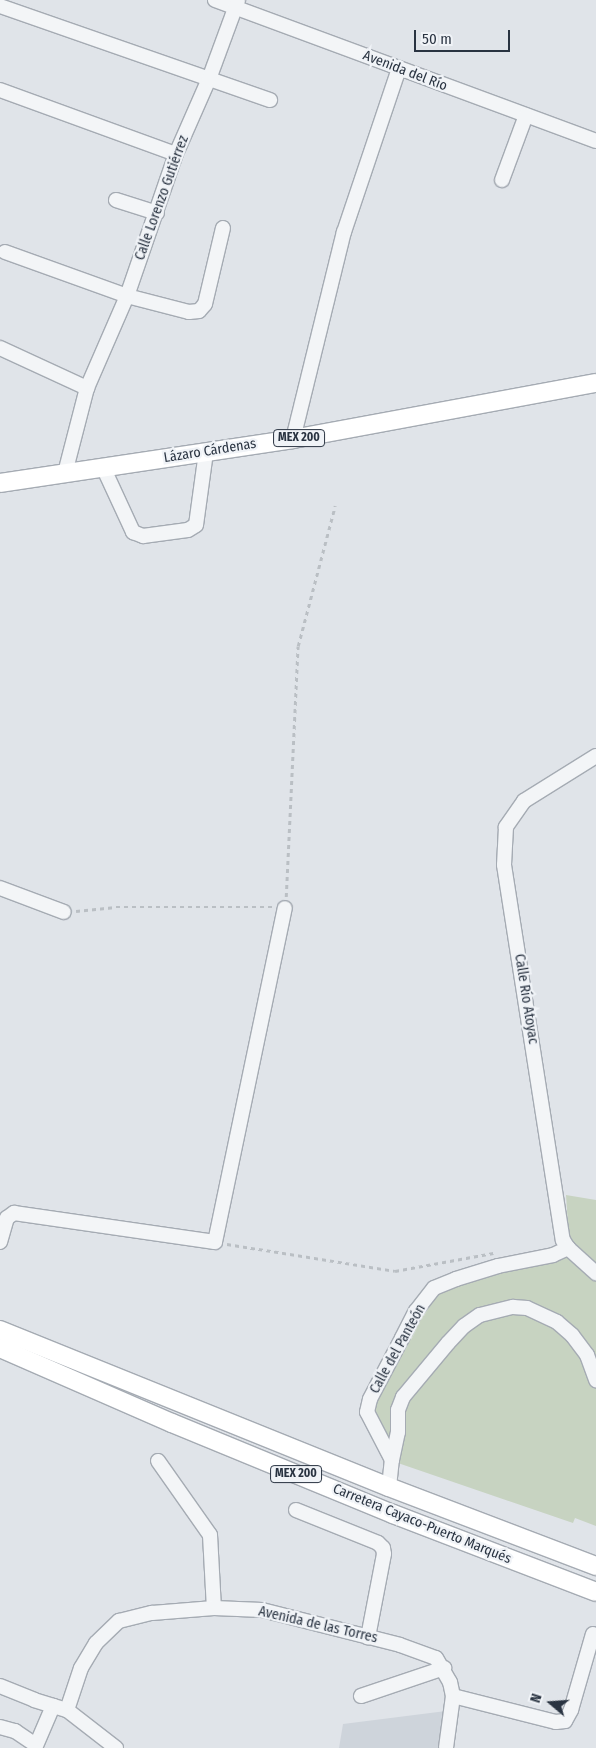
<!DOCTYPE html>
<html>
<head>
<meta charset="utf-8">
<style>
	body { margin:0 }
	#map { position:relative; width:596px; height:1748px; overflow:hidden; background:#e0e4e9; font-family:"Fira Sans Condensed",sans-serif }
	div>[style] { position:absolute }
	.built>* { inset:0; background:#ced4db }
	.green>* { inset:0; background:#c7d3c1 }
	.path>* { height:2.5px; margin-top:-1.25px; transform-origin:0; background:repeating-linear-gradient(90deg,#babfc4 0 4px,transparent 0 8px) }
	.roads { filter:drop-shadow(1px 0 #a5abb3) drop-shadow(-1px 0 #a5abb3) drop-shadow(0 1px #a5abb3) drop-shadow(0 -1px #a5abb3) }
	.minor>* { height:14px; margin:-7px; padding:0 7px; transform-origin:7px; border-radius:7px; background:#f3f5f7 }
	.major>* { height:18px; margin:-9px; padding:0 9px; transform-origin:9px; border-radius:9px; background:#fff }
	span { translate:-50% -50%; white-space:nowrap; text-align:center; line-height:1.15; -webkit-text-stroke:4.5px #f0f3f7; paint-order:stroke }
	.shield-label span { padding:1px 4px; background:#f0f3f7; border:1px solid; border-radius:4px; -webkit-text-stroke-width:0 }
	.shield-label { font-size:12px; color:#293341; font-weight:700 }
	.street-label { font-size:14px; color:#293341 }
	.north { position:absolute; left:526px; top:1678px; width:50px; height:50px; -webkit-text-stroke:4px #f0f3f7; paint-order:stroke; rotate:288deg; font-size:14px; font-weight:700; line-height:20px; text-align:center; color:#293341 }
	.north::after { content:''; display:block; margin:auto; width:18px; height:22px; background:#293341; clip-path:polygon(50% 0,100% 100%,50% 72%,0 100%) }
	.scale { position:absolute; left:414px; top:30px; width:96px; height:22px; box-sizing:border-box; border:2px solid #293341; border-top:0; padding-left:6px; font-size:15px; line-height:18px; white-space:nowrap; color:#293341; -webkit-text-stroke:4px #f0f3f7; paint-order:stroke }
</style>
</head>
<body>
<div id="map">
	<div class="built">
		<div style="clip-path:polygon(446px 1711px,440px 1748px,339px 1748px,343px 1724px)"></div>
	</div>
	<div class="green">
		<div style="clip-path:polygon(566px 1195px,596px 1200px,596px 1526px,575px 1518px,573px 1523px,395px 1462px,374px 1408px,413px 1322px,434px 1292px,466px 1280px,570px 1255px)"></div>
	</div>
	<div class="path">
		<div style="left:286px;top:897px;width:251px;rotate:-87.3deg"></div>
		<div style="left:298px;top:646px;width:145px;rotate:-75.2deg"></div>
		<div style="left:76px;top:911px;width:40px;rotate:-5.7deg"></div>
		<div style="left:116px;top:907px;width:157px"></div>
		<div style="left:227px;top:1244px;width:170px;rotate:9.1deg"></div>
		<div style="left:395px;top:1271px;width:100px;rotate:-10.4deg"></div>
	</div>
	<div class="roads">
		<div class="minor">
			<div style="left:215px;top:0;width:406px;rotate:20.3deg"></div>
			<div style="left:0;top:6px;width:286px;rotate:19.2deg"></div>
			<div style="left:0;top:90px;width:187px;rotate:20deg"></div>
			<div style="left:502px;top:180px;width:69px;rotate:-69.7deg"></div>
			<div style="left:116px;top:200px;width:43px;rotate:17.6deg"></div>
			<div style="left:5px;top:252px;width:130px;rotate:19.8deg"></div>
			<div style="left:127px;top:296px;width:64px;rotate:14.5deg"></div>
			<div style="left:189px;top:312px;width:10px;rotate:-6deg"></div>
			<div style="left:199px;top:311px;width:9px;rotate:-49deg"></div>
			<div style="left:205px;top:304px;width:78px;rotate:-76.7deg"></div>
			<div style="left:0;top:348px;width:96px;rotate:24.7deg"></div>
			<div style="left:293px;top:439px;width:213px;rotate:-76.2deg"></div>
			<div style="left:344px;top:232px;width:172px;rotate:-71.4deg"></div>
			<div style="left:103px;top:467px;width:72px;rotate:65.2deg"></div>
			<div style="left:133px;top:532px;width:11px;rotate:22deg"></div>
			<div style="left:143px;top:536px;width:45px;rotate:-7.6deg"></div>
			<div style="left:188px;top:530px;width:9px;rotate:-32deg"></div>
			<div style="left:196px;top:525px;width:74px;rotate:-82.2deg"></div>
			<div style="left:65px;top:473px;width:88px;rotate:-75.5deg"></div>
			<div style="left:87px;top:388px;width:100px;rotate:-66.5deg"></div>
			<div style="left:127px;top:296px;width:150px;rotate:-71deg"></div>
			<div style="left:176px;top:154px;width:82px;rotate:-66.3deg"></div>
			<div style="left:209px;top:79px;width:84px;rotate:-69.8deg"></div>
			<div style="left:596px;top:756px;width:85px;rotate:148deg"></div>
			<div style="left:524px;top:801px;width:32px;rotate:125deg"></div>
			<div style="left:506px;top:827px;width:38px;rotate:93deg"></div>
			<div style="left:504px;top:865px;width:380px;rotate:81.1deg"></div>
			<div style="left:563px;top:1240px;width:9px;rotate:58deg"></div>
			<div style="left:568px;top:1248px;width:38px;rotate:42deg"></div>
			<div style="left:0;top:888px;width:68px;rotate:20.6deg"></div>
			<div style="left:0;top:1242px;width:25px;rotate:-74deg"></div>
			<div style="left:7px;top:1218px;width:9px;rotate:-36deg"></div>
			<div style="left:14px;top:1213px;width:203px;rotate:8.2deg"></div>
			<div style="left:215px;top:1242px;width:341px;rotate:-78.2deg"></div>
			<div style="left:392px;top:1460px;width:29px;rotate:-78deg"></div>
			<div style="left:398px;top:1432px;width:22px;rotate:-90deg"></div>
			<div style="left:398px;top:1410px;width:14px;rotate:-69deg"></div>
			<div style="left:403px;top:1397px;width:70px;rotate:-50.2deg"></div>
			<div style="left:448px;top:1343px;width:23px;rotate:-47deg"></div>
			<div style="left:464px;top:1326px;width:19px;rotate:-35deg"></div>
			<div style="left:480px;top:1315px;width:34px;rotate:-14deg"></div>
			<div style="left:513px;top:1307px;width:14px;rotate:4deg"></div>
			<div style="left:527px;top:1308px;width:33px;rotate:25deg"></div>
			<div style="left:557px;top:1322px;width:20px;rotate:41deg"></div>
			<div style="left:572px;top:1335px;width:25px;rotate:53deg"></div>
			<div style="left:587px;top:1355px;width:27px;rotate:70deg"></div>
			<div style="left:158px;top:1461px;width:90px;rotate:54.9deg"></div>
			<div style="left:210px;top:1535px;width:73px;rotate:86.9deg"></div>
			<div style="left:389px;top:1487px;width:27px;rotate:-84deg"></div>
			<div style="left:392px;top:1460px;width:54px;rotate:-117.5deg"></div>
			<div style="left:367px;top:1412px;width:13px;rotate:-77deg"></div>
			<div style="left:370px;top:1399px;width:69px;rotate:-62.3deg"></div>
			<div style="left:402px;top:1338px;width:30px;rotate:-63deg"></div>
			<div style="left:416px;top:1311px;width:29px;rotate:-52deg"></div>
			<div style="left:434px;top:1288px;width:24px;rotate:-22deg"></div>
			<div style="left:456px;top:1279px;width:44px;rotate:-17.2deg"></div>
			<div style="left:498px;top:1266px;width:56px;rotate:-11.3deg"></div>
			<div style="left:553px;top:1255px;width:17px;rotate:-25deg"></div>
			<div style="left:296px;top:1510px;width:88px;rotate:21.9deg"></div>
			<div style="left:378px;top:1543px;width:7px;rotate:45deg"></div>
			<div style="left:383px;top:1548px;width:6px;rotate:81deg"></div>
			<div style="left:384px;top:1554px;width:85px;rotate:100.9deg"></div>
			<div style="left:0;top:1686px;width:37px;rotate:22deg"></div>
			<div style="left:34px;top:1700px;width:34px;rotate:17deg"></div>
			<div style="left:67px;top:1710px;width:62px;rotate:37.8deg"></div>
			<div style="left:361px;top:1696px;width:88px;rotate:-18.6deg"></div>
			<div style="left:453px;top:1696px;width:106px;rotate:14.2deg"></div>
			<div style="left:556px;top:1722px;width:9px;rotate:-6deg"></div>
			<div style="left:565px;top:1721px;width:13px;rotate:-61deg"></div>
			<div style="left:571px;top:1710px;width:79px;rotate:-73.9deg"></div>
			<div style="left:67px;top:1710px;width:44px;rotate:-71.6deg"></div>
			<div style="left:81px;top:1668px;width:29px;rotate:-59deg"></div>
			<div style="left:96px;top:1643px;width:32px;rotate:-44deg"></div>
			<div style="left:119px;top:1621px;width:34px;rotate:-14deg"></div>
			<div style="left:152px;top:1613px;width:62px;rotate:-4.6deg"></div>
			<div style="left:214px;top:1608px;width:48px;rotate:2.4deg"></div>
			<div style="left:262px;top:1610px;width:142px;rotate:14.2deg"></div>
			<div style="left:400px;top:1645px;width:38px;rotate:20deg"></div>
			<div style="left:436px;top:1658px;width:28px;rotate:60deg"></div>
			<div style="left:450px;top:1682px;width:14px;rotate:78deg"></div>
			<div style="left:453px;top:1696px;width:52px;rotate:97.7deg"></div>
			<div style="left:0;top:1727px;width:16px;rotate:15deg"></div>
			<div style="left:15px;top:1731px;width:25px;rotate:34deg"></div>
			<div style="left:35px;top:1748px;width:46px;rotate:-66.8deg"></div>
		</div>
		<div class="major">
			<div style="left:0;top:483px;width:296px;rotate:-8.5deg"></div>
			<div style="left:293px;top:439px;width:308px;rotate:-10.5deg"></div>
			<div style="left:0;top:1330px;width:419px;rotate:22deg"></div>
			<div style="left:389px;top:1487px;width:222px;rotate:20.9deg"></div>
			<div style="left:0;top:1348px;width:188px;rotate:23.6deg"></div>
			<div style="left:172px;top:1423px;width:239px;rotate:22.4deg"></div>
			<div style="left:393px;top:1514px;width:217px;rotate:21deg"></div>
		</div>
	</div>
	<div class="shield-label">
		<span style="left:299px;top:438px">MEX 200</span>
		<span style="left:296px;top:1474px">MEX 200</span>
	</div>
	<div class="street-label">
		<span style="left:405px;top:71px;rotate:21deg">Avenida del Río</span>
		<span style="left:162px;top:198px;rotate:-70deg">Calle Lorenzo Gutiérrez</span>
		<span style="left:210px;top:451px;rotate:-9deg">Lázaro Cárdenas</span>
		<span style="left:526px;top:999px;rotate:81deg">Calle Río Atoyac</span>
		<span style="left:398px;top:1349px;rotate:-61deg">Calle del Panteón</span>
		<span style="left:422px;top:1524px;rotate:22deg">Carretera Cayaco-Puerto Marqués</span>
		<span style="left:318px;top:1625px;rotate:13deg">Avenida de las Torres</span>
	</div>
	<div class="north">N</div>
	<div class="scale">50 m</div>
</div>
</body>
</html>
